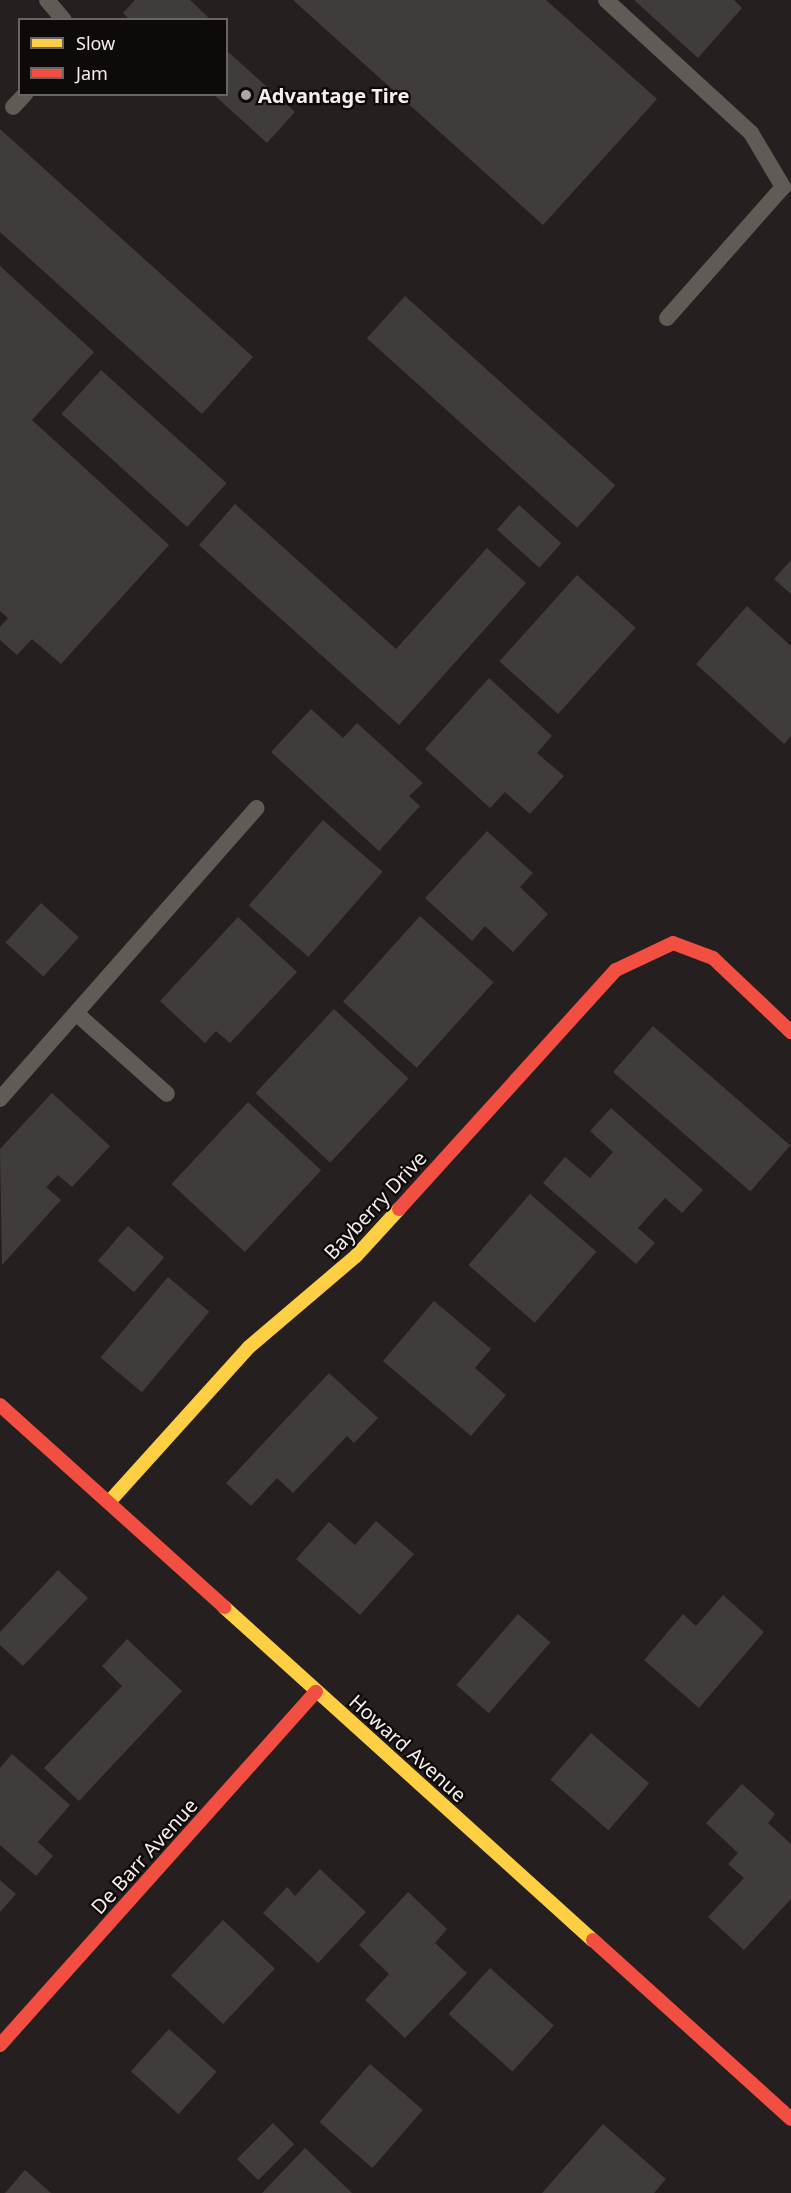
<!DOCTYPE html>
<html>
<head>
<meta charset="utf-8">
<style>
	body { margin:0 }
	#map { position:relative; width:791px; height:2193px; overflow:hidden; background:#25201f; font-family:"Noto Sans",sans-serif }
	div>[style] { position:absolute }
	.building>* { inset:0; background:#403c3b; transform-origin:0 0 }
	.lane>* { height:16px; margin:-8px; padding:0 8px; transform-origin:8px; border-radius:8px; background:#615b56 }
	.slow>* { height:14px; margin:-7px; padding:0 7px; transform-origin:7px; border-radius:7px; background:#ffcf43 }
	.jam>* { height:14px; margin:-7px; padding:0 7px; transform-origin:7px; border-radius:7px; background:#f24e42 }
	.dots>* { width:16px; height:16px; translate:-50% -50%; box-sizing:border-box; border:3px solid #0d0a09; border-radius:50% }
	span { translate:-50% -50%; white-space:nowrap; text-align:center; line-height:1.15; -webkit-text-stroke:4.5px #0d0a09; paint-order:stroke }
	.poi-label { font-size:20px; color:#f4eeed; font-weight:700 }
	.left { translate:0 -50%; text-align:left }
	.street-label { font-size:20px; color:#f4eeed }
	.legend { position:absolute; left:18px; top:18px; width:210px; height:78px; box-sizing:border-box; background:#0d0a09; border:2px solid #696564; margin:0; padding:8px 10px; list-style:none; font-size:18px; color:#f4eeed }
	.legend li { display:flex; align-items:center; gap:12px; height:30px }
	.legend b { width:30px; border:2px solid #696564 }
</style>
</head>
<body>
<div id="map">
	<div class="building">
		<div style="clip-path:polygon(135px 0,190px 0,211px 20px,130px 20px,123px 13px)"></div>
		<div style="clip-path:polygon(293px 0,546px 0,657px 99px,543px 225px)"></div>
		<div style="clip-path:polygon(634px 0,734px 0,742px 8px,698px 58px)"></div>
		<div style="clip-path:polygon(226px 50px,295px 112px,267px 143px,213px 94px,226px 94px)"></div>
		<div style="clip-path:polygon(0 129px,253px 357px,202px 414px,0 232px)"></div>
		<div style="clip-path:polygon(0 266px,94px 352px,32px 420px,169px 545px,61px 664px,32px 639px,17px 655px,0 640px,0 627px,8px 618px,0 611px)"></div>
		<div style="left:405px;top:296px;width:283px;height:57px;rotate:42deg"></div>
		<div style="left:101px;top:370px;width:169px;height:59px;rotate:42deg"></div>
		<div style="clip-path:polygon(235px 504px,396px 649px,487px 548px,526px 583px,399px 725px,199px 545px)"></div>
		<div style="left:519px;top:505px;width:57px;height:33px;rotate:42deg"></div>
		<div style="clip-path:polygon(791px 560px,791px 594px,774px 579px)"></div>
		<div style="left:577px;top:575px;width:79px;height:116px;rotate:42deg"></div>
		<div style="clip-path:polygon(747px 606px,791px 646px,791px 736px,784px 744px,696px 664px)"></div>
		<div style="clip-path:polygon(489px 678px,552px 736px,537px 753px,564px 776px,530px 814px,505px 792px,490px 808px,425px 749px)"></div>
		<div style="clip-path:polygon(311px 709px,343px 738px,357px 723px,423px 783px,409px 796px,420px 806px,379px 851px,271px 752px)"></div>
		<div style="left:323px;top:820px;width:79px;height:113px;rotate:41deg"></div>
		<div style="clip-path:polygon(487px 831px,533px 873px,520px 887px,548px 914px,513px 952px,485px 926px,472px 941px,425px 898px)"></div>
		<div style="left:41px;top:903px;width:51px;height:53px;rotate:42deg"></div>
		<div style="left:420px;top:916px;width:99px;height:115px;rotate:42deg"></div>
		<div style="clip-path:polygon(238px 917px,297px 972px,230px 1043px,216px 1031px,205px 1043px,160px 1001px)"></div>
		<div style="left:334px;top:1009px;width:102px;height:115px;rotate:43deg"></div>
		<div style="left:653px;top:1026px;width:182px;height:61px;rotate:41deg"></div>
		<div style="clip-path:polygon(52px 1093px,110px 1146px,72px 1187px,58px 1175px,46px 1187px,61px 1200px,2px 1265px,0 1149px)"></div>
		<div style="left:248px;top:1102px;width:100px;height:112px;rotate:43deg"></div>
		<div style="clip-path:polygon(611px 1108px,703px 1190px,682px 1213px,665px 1198px,638px 1228px,655px 1243px,636px 1264px,543px 1183px,565px 1157px,590px 1178px,613px 1152px,590px 1131px)"></div>
		<div style="left:530px;top:1194px;width:88px;height:94px;rotate:41deg"></div>
		<div style="left:128px;top:1226px;width:48px;height:46px;rotate:41deg"></div>
		<div style="left:168px;top:1277px;width:54px;height:105px;rotate:40deg"></div>
		<div style="clip-path:polygon(434px 1301px,491px 1349px,475px 1368px,506px 1395px,471px 1436px,383px 1361px)"></div>
		<div style="clip-path:polygon(329px 1373px,378px 1418px,354px 1443px,347px 1436px,293px 1493px,277px 1478px,251px 1506px,226px 1483px)"></div>
		<div style="clip-path:polygon(376px 1521px,414px 1554px,360px 1615px,296px 1559px,329px 1522px,355px 1545px)"></div>
		<div style="clip-path:polygon(58px 1570px,88px 1598px,23px 1666px,0 1645px,0 1632px)"></div>
		<div style="clip-path:polygon(723px 1595px,764px 1632px,699px 1708px,644px 1660px,683px 1614px,696px 1626px)"></div>
		<div style="left:518px;top:1614px;width:43px;height:94px;rotate:41deg"></div>
		<div style="clip-path:polygon(127px 1639px,182px 1691px,79px 1801px,44px 1768px,122px 1686px,102px 1666px)"></div>
		<div style="left:591px;top:1733px;width:77px;height:62px;rotate:41deg"></div>
		<div style="clip-path:polygon(12px 1754px,70px 1805px,38px 1842px,53px 1856px,36px 1876px,0 1845px,0 1768px)"></div>
		<div style="clip-path:polygon(742px 1784px,775px 1814px,768px 1823px,791px 1844px,791px 1899px,744px 1950px,708px 1917px,744px 1878px,728px 1864px,738px 1853px,706px 1823px)"></div>
		<div style="clip-path:polygon(320px 1869px,366px 1912px,318px 1963px,263px 1913px,287px 1887px,295px 1896px)"></div>
		<div style="clip-path:polygon(0 1880px,16px 1894px,0 1912px)"></div>
		<div style="clip-path:polygon(408px 1892px,447px 1929px,435px 1943px,467px 1973px,405px 2038px,365px 2000px,389px 1974px,359px 1945px)"></div>
		<div style="left:223px;top:1920px;width:71px;height:76px;rotate:43deg"></div>
		<div style="left:490px;top:1968px;width:86px;height:62px;rotate:42deg"></div>
		<div style="left:169px;top:2029px;width:64px;height:57px;rotate:42deg"></div>
		<div style="left:370px;top:2064px;width:70px;height:77px;rotate:41deg"></div>
		<div style="left:273px;top:2123px;width:30px;height:51px;rotate:45deg"></div>
		<div style="clip-path:polygon(603px 2124px,666px 2179px,654px 2193px,542px 2193px)"></div>
		<div style="clip-path:polygon(305px 2148px,352px 2193px,262px 2193px)"></div>
		<div style="clip-path:polygon(25px 2170px,51px 2193px,5px 2193px)"></div>
	</div>
	<div class="lane">
		<div style="left:47px;top:0;width:26px;rotate:50deg"></div>
		<div style="left:606px;top:0;width:197px;rotate:42.5deg"></div>
		<div style="left:751px;top:133px;width:63px;rotate:59.3deg"></div>
		<div style="left:783px;top:187px;width:175px;rotate:131.5deg"></div>
		<div style="left:13px;top:107px;width:18px;rotate:-47deg"></div>
		<div style="left:77px;top:1014px;width:120px;rotate:41.6deg"></div>
		<div style="left:0;top:1099px;width:388px;rotate:-48.6deg"></div>
	</div>
	<div class="slow">
		<div style="left:109px;top:1502px;width:209px;rotate:-47.9deg"></div>
		<div style="left:249px;top:1347px;width:140px;rotate:-40.4deg"></div>
		<div style="left:356px;top:1256px;width:64px;rotate:-47.5deg"></div>
		<div style="left:224px;top:1607px;width:497px;rotate:42.1deg"></div>
	</div>
	<div class="jam">
		<div style="left:399px;top:1209px;width:323px;rotate:-47.8deg"></div>
		<div style="left:616px;top:970px;width:63px;rotate:-25.3deg"></div>
		<div style="left:673px;top:943px;width:43px;rotate:20.6deg"></div>
		<div style="left:713px;top:958px;width:108px;rotate:43.5deg"></div>
		<div style="left:0;top:1405px;width:302px;rotate:42deg"></div>
		<div style="left:593px;top:1940px;width:267px;rotate:42.1deg"></div>
		<div style="left:0;top:2045px;width:474px;rotate:-48.2deg"></div>
	</div>
	<div class="dots">
		<div style="left:246px;top:95px;background:#aca6a5"></div>
	</div>
	<div class="poi-label">
		<span class="left" style="left:258px;top:95px">Advantage Tire</span>
	</div>
	<div class="street-label">
		<span style="left:375px;top:1205px;rotate:-47deg">Bayberry Drive</span>
		<span style="left:408px;top:1748px;rotate:42deg">Howard Avenue</span>
		<span style="left:144px;top:1856px;rotate:-48deg">De Barr Avenue</span>
	</div>
	<ul class="legend">
	<li><b style="height:8px;background:#ffcf43"></b>Slow</li>
	<li><b style="height:8px;background:#f24e42"></b>Jam</li>
	</ul>
</div>
</body>
</html>
